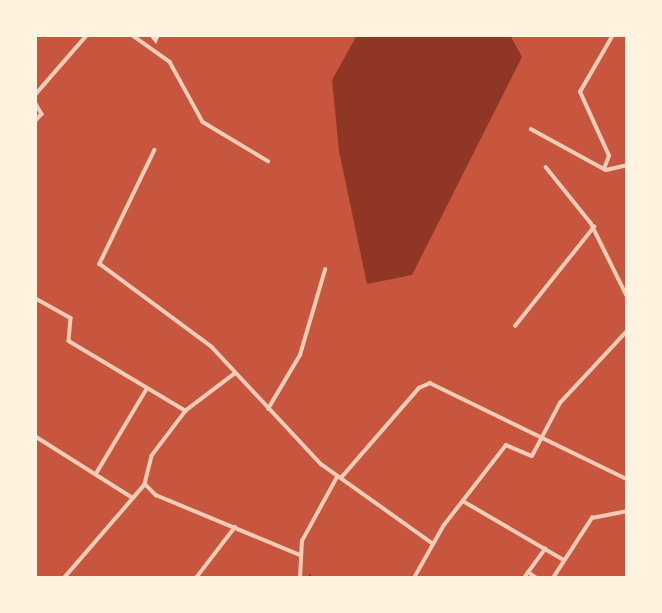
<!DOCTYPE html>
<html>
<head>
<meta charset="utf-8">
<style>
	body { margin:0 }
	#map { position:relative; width:662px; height:613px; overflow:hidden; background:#c8553d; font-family:"Fira Sans",sans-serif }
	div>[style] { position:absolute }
	.water>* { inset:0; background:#8f3625 }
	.stream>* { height:2px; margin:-1px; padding:0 1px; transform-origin:1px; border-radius:1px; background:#8f3625 }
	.building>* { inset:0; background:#f7dbc8 }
	.minor>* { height:3.5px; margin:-1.75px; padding:0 1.75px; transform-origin:1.75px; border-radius:1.75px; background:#f1ccb7 }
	span { translate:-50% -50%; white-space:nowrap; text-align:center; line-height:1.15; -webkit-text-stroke:5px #fff3e0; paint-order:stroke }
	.frame { position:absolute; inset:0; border:37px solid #fff3e0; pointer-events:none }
</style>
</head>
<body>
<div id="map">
	<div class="water">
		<div style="clip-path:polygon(357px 35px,510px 35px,522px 57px,412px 275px,367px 284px,339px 151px,332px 80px)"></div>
	</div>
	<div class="stream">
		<div style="left:309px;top:578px;width:3px;rotate:-72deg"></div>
	</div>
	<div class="building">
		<div style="clip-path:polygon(149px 35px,160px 35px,156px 44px)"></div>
	</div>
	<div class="minor">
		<div style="left:132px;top:35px;width:47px;rotate:35.4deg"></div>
		<div style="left:170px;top:62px;width:68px;rotate:61.2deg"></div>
		<div style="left:203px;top:122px;width:76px;rotate:31deg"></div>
		<div style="left:35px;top:95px;width:79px;rotate:-49.1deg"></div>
		<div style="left:35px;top:102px;width:14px;rotate:60deg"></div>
		<div style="left:42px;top:114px;width:11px;rotate:131deg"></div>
		<div style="left:531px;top:129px;width:85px;rotate:28.7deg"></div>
		<div style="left:606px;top:170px;width:22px;rotate:-13deg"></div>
		<div style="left:155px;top:150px;width:127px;rotate:115.8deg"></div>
		<div style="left:100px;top:264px;width:139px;rotate:36.5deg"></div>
		<div style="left:212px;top:347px;width:160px;rotate:47deg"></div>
		<div style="left:321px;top:464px;width:136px;rotate:35.4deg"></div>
		<div style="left:546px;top:167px;width:72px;rotate:51.2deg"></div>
		<div style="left:591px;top:223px;width:81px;rotate:63.7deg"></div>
		<div style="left:604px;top:169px;width:14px;rotate:-69deg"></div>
		<div style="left:609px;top:156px;width:70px;rotate:-114.4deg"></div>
		<div style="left:580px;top:92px;width:66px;rotate:-59.9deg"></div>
		<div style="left:35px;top:298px;width:41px;rotate:29.1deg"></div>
		<div style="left:71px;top:318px;width:23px;rotate:95deg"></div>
		<div style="left:69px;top:341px;width:136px;rotate:30.9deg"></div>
		<div style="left:515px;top:326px;width:127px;rotate:-51.4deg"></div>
		<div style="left:236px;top:373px;width:63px;rotate:142.8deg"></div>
		<div style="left:186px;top:411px;width:56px;rotate:127.1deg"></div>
		<div style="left:152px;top:456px;width:29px;rotate:104deg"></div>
		<div style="left:145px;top:484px;width:16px;rotate:45deg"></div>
		<div style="left:156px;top:495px;width:156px;rotate:22.6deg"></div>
		<div style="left:268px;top:409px;width:63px;rotate:-59.3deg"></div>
		<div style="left:300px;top:355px;width:89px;rotate:-73.6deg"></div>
		<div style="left:35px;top:436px;width:116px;rotate:32.3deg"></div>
		<div style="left:97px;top:472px;width:96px;rotate:-59.1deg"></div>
		<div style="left:341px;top:478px;width:119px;rotate:-49.1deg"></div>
		<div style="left:419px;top:388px;width:12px;rotate:-24deg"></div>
		<div style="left:430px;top:383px;width:219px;rotate:26deg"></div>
		<div style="left:463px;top:501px;width:117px;rotate:30.3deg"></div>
		<div style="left:528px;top:572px;width:11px;rotate:34deg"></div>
		<div style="left:64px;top:578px;width:124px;rotate:-49.2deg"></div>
		<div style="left:196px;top:578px;width:64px;rotate:-52.6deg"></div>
		<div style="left:300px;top:578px;width:37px;rotate:-87deg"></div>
		<div style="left:302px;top:541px;width:73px;rotate:-61.3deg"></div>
		<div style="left:414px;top:578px;width:61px;rotate:-60.5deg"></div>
		<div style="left:444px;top:525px;width:101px;rotate:-52.2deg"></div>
		<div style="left:506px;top:445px;width:28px;rotate:23deg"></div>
		<div style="left:532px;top:456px;width:60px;rotate:-62.2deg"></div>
		<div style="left:560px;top:403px;width:98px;rotate:-47.1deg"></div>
		<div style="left:524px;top:578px;width:36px;rotate:-54deg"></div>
		<div style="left:553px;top:578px;width:72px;rotate:-57deg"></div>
		<div style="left:592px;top:518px;width:36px;rotate:-11deg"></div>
	</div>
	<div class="frame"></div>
</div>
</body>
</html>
